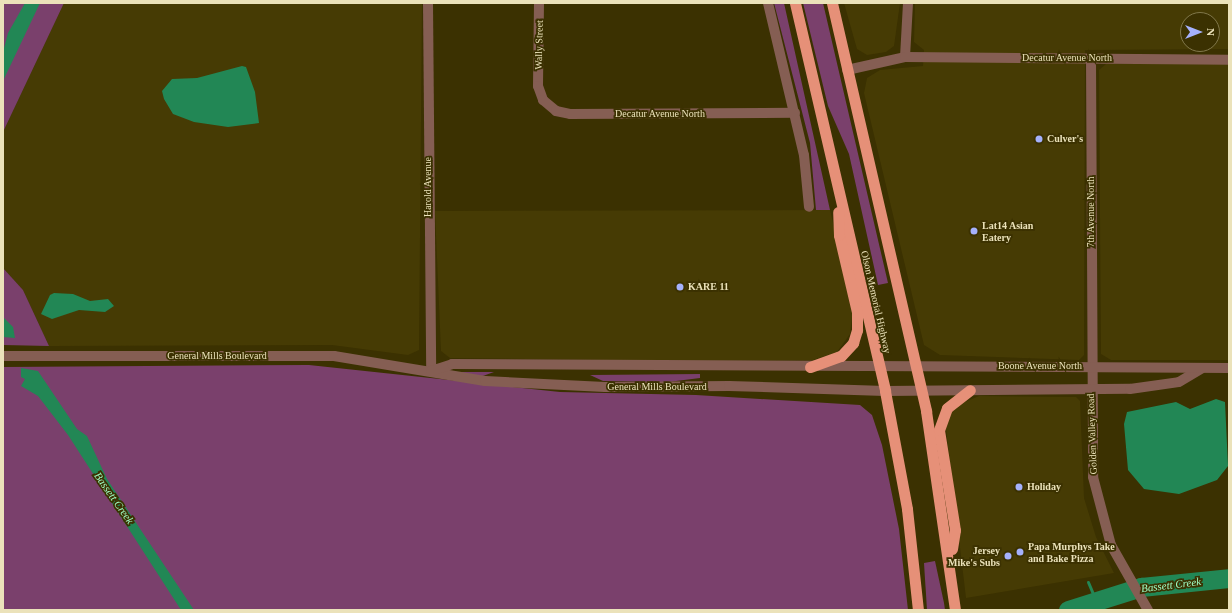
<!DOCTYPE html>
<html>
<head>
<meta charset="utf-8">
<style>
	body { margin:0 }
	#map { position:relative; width:1232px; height:613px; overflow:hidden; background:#3b3101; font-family:Georgia,serif }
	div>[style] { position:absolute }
	.built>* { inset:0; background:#463b04 }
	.green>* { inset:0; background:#7a406c }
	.water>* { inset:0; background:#228755 }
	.stream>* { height:3px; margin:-1.5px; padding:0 1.5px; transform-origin:1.5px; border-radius:1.5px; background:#228755 }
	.river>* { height:19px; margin:-9.5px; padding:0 9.5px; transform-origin:9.5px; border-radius:9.5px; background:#228755 }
	.minor>* { height:10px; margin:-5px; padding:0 5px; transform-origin:5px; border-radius:5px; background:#855e53 }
	.tertiary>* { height:10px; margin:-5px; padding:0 5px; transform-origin:5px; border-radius:5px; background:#855e53 }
	.trunk>* { height:11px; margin:-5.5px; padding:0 5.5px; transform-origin:5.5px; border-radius:5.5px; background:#e69078 }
	.dots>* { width:11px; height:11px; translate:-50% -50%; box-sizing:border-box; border:2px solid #3b3101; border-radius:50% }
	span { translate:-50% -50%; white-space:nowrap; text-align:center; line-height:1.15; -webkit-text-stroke:3.5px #3b3101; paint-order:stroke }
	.street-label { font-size:10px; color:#ebe2ba }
	.poi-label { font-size:10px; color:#ebe2ba; font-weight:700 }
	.left { translate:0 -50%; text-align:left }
	.right { translate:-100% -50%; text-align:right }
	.water-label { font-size:11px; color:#9dfbc2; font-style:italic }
	.frame { position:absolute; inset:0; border:4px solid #ebe2ba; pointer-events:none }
	.north { position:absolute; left:1180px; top:12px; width:40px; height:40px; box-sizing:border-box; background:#3b3101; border:1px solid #81784b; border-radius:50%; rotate:90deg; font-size:11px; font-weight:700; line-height:16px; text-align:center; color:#ebe2ba }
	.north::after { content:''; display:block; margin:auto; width:14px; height:18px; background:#a5b1fc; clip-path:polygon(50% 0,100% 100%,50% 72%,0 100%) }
</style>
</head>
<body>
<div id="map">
	<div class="built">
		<div style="clip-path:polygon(64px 3px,422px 3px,419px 350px,408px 355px,332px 345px,49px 346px,23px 290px,3px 268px,3px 132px)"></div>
		<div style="clip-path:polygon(844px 3px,900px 3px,894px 46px,886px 52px,867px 55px,857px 49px)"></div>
		<div style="clip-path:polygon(evenodd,915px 3px,1229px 3px,1229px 49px,1085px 50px,1084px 355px,1079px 360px,940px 355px,924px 345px,864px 93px,867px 78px,880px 70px,923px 66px,924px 50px,914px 42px,915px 3px,1188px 20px,1212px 20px,1212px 44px,1188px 44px,1188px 20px)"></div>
		<div style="clip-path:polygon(1106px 64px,1229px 64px,1229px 360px,1111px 360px,1101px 354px,1099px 70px)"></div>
		<div style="clip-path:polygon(830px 210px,853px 309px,850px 334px,837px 352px,813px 360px,680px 361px,450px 358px,441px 351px,435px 211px)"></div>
		<div style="clip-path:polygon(979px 396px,1076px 397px,1080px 401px,1084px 498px,1096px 537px,1114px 573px,966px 598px,945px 421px,953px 407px)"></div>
	</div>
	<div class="green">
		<div style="clip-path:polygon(3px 3px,64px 3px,3px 132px)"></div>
		<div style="clip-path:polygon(774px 3px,784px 3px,830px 210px,816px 210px,810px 143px)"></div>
		<div style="clip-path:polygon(803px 3px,823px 3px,888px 283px,878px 285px,849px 154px,828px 106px)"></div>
		<div style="clip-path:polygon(3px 268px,23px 290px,49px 346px,3px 345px)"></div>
		<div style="clip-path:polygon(309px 365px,560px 392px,696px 395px,860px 405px,872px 415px,882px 445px,899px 529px,908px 610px,3px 610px,3px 367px)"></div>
		<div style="clip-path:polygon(453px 372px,494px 372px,480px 377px)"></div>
		<div style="clip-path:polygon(700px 374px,700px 378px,668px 382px,603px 381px,590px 375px)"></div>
		<div style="clip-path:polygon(935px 561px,944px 603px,945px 610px,927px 610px,924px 563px)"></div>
	</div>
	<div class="water">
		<div style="clip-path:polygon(25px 3px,40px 3px,3px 81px,3px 52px,8px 33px)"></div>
		<div style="clip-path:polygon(242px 66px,246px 67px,255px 92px,259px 123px,228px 127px,194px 122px,173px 114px,164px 99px,162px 91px,172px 79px,197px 78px)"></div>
		<div style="clip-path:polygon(54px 293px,73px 294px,90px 301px,108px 299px,114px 306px,105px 312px,79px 310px,52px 319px,41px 314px,50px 295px)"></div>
		<div style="clip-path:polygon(3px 317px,13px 327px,15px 338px,3px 337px)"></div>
		<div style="clip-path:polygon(21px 368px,38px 371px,77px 429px,87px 436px,107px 479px,194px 610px,181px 610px,68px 435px,38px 396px,21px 386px,25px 379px,21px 377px)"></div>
		<div style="clip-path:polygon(1216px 399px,1225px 402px,1228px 466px,1217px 480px,1179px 494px,1144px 489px,1128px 470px,1124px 424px,1127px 412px,1176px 402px,1190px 409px)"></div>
	</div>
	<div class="stream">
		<div style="left:1088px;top:582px;width:21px;rotate:67deg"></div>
	</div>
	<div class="river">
		<div style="left:1068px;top:610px;width:77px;rotate:-17.5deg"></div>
		<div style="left:1141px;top:587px;width:88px;rotate:-5.8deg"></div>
	</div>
	<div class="minor">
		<div style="left:428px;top:3px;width:368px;rotate:89.5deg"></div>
		<div style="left:539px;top:3px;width:83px;rotate:90.7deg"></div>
		<div style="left:538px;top:86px;width:15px;rotate:70deg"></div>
		<div style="left:543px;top:100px;width:17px;rotate:40deg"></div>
		<div style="left:556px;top:111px;width:14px;rotate:12deg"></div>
		<div style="left:570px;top:114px;width:225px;rotate:-0.3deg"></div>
		<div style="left:768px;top:3px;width:156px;rotate:76.7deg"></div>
		<div style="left:804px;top:155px;width:52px;rotate:84.5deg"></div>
	</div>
	<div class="tertiary">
		<div style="left:905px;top:57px;width:54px;rotate:-86.8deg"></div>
		<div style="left:1091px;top:58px;width:419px;rotate:89.7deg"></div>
		<div style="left:1093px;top:477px;width:70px;rotate:75.2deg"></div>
		<div style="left:1111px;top:545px;width:75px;rotate:60.4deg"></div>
		<div style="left:847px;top:70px;width:59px;rotate:-12.6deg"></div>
		<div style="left:905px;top:57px;width:324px;rotate:0.5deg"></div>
		<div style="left:3px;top:356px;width:331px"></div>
		<div style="left:334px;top:356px;width:153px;rotate:9.4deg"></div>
		<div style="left:485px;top:381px;width:120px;rotate:2.9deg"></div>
		<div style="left:605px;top:387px;width:124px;rotate:-0.5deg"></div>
		<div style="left:729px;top:386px;width:156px;rotate:1.8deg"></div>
		<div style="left:885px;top:391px;width:245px;rotate:-0.5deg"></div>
		<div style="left:1130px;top:389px;width:49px;rotate:-8.1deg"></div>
		<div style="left:1179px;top:382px;width:26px;rotate:-31deg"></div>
		<div style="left:431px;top:371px;width:22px;rotate:-18deg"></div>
		<div style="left:452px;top:364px;width:777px;rotate:0.29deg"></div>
	</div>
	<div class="trunk">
		<div style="left:795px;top:3px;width:398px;rotate:76.9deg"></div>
		<div style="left:885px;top:391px;width:120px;rotate:79.4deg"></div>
		<div style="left:907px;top:509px;width:102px;rotate:83.8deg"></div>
		<div style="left:832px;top:3px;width:419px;rotate:77deg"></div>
		<div style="left:926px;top:411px;width:201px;rotate:81.7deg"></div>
		<div style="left:810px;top:367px;width:33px;rotate:-20deg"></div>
		<div style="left:841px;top:356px;width:18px;rotate:-47deg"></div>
		<div style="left:853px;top:343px;width:14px;rotate:-73deg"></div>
		<div style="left:857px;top:330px;width:18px;rotate:-90deg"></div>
		<div style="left:857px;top:312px;width:79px;rotate:-103.2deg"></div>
		<div style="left:839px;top:235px;width:23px;rotate:-92deg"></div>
		<div style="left:952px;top:549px;width:19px;rotate:-81deg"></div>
		<div style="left:955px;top:530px;width:101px;rotate:-99.1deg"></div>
		<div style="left:939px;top:430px;width:23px;rotate:-70deg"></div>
		<div style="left:947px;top:408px;width:29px;rotate:-38deg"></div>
	</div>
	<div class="dots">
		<div style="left:1039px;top:139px;background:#a5b1fc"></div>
		<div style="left:974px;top:231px;background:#a5b1fc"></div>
		<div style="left:680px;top:287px;background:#a5b1fc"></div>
		<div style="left:1019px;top:487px;background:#a5b1fc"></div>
		<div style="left:1020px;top:552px;background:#a5b1fc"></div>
		<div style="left:1008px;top:556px;background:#a5b1fc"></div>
	</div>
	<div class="street-label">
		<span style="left:539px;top:45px;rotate:-89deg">Wally Street</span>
		<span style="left:1067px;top:58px">Decatur Avenue North</span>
		<span style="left:660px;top:114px">Decatur Avenue North</span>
		<span style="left:428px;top:187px;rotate:-90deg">Harold Avenue</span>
		<span style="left:1091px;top:212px;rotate:-90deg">7th Avenue North</span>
		<span style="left:876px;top:302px;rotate:77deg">Olson Memorial Highway</span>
		<span style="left:217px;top:356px">General Mills Boulevard</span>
		<span style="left:1040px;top:366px">Boone Avenue North</span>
		<span style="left:657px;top:387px">General Mills Boulevard</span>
		<span style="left:1092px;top:434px;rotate:-92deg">Golden Valley Road</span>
	</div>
	<div class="poi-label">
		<span class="left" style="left:1047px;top:139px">Culver's</span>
		<span class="left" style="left:982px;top:231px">Lat14 Asian<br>Eatery</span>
		<span class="left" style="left:688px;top:287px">KARE 11</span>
		<span class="left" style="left:1027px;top:487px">Holiday</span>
		<span class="left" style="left:1028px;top:552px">Papa Murphys Take<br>and Bake Pizza</span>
		<span class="right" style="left:1000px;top:556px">Jersey<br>Mike's Subs</span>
	</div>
	<div class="water-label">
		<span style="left:114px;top:498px;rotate:55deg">Bassett Creek</span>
		<span style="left:1171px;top:585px;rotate:-7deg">Bassett Creek</span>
	</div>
	<div class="frame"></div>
	<div class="north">N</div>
</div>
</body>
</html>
